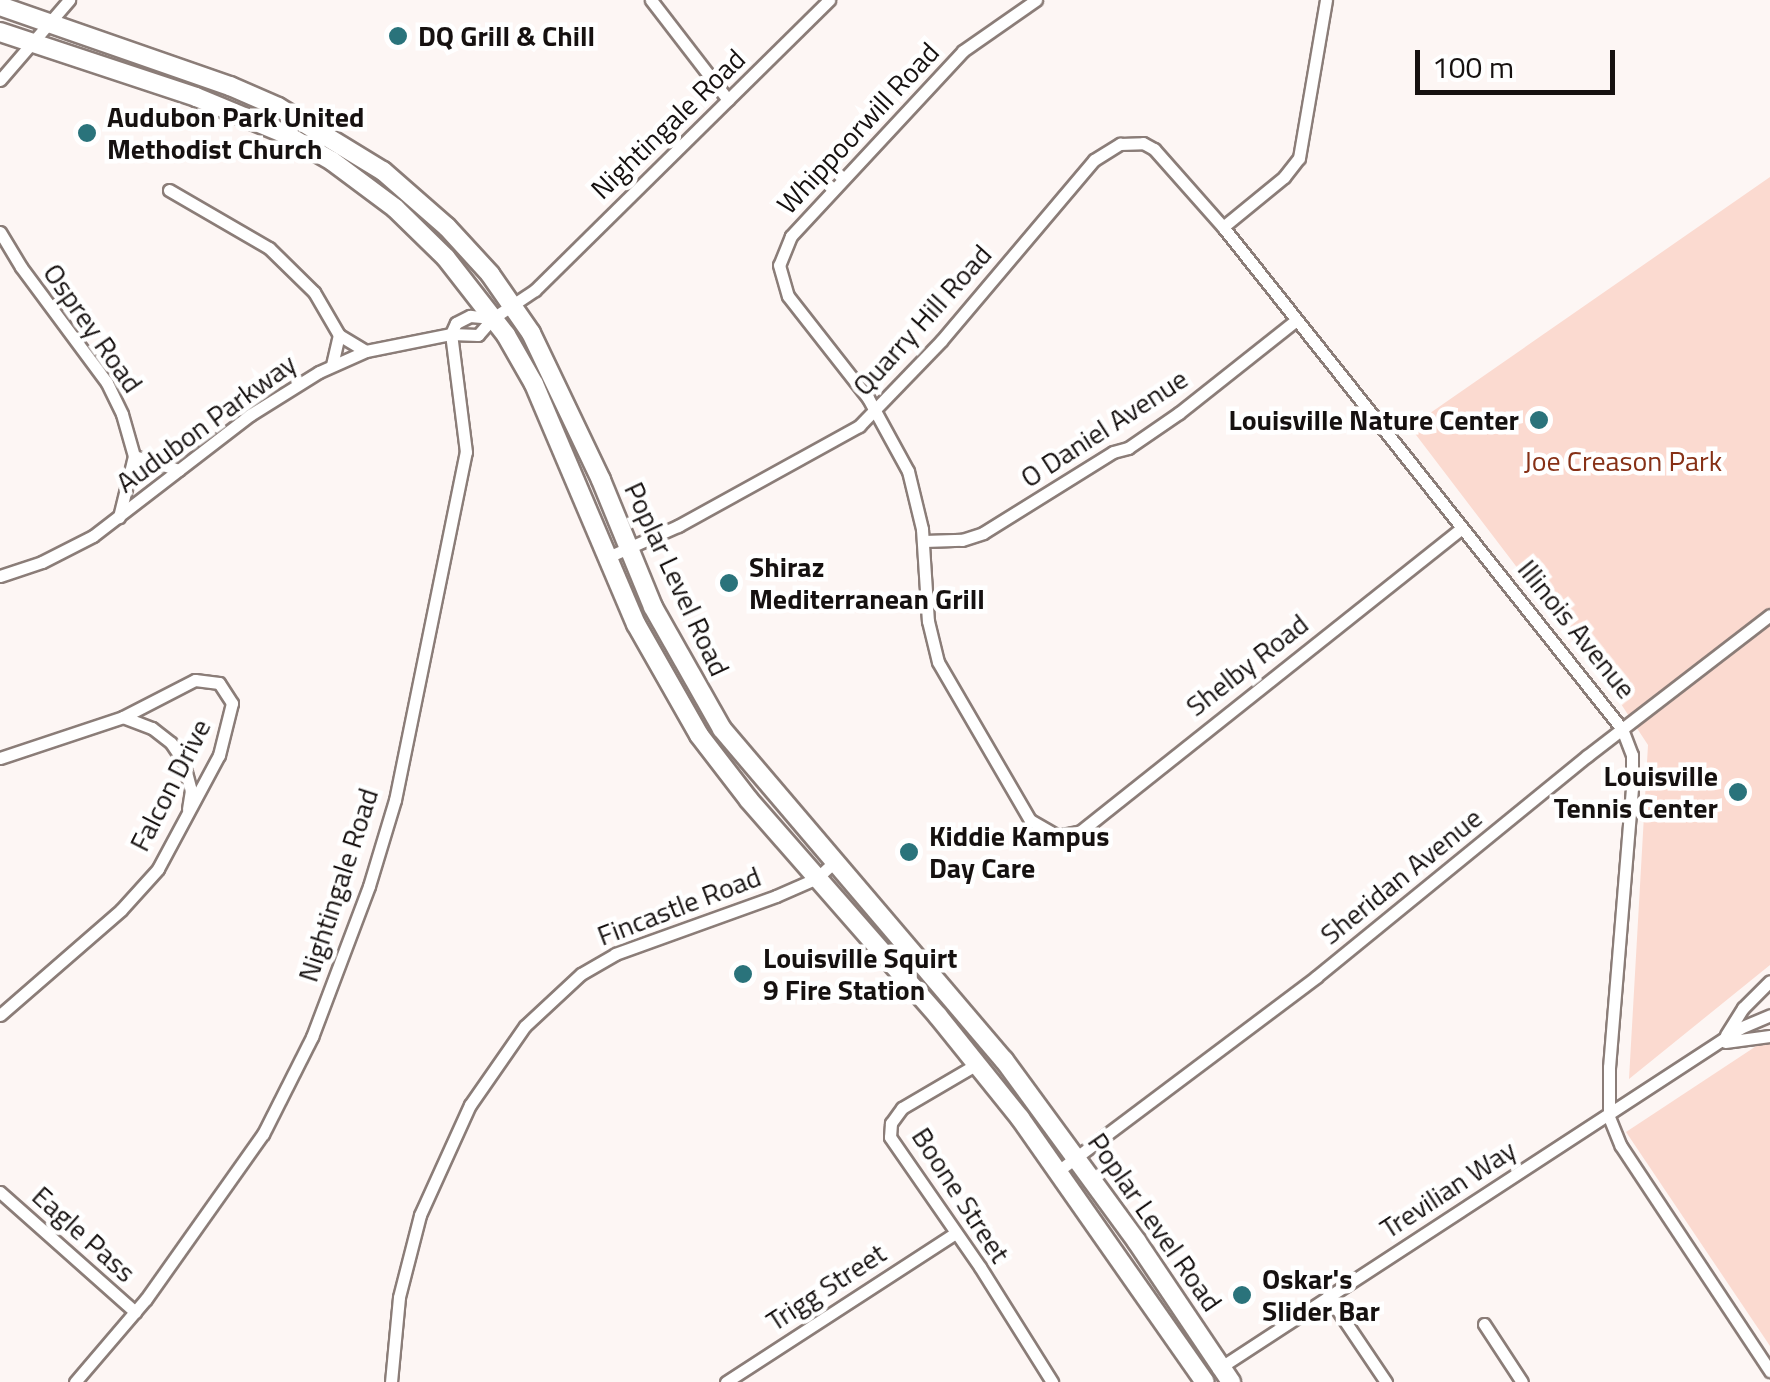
<!DOCTYPE html>
<html>
<head>
<meta charset="utf-8">
<style>
	body { margin:0 }
	#map { position:relative; width:1770px; height:1382px; overflow:hidden; background:#fdf6f4; font-family:"Titillium Web",sans-serif }
	div>[style] { position:absolute }
	.green>* { inset:0; background:#fbdad0 }
	.roads { filter:drop-shadow(2px 0 #8b7d78) drop-shadow(-2px 0 #8b7d78) drop-shadow(0 2px #8b7d78) drop-shadow(0 -2px #8b7d78) }
	.street>* { height:11px; margin:-5.5px; padding:0 5.5px; transform-origin:5.5px; border-radius:5.5px; background:#fff }
	.secondary>* { height:18px; margin:-9px; padding:0 9px; transform-origin:9px; border-radius:9px; background:#fff }
	.dots>* { width:28px; height:28px; translate:-50% -50%; box-sizing:border-box; border:5px solid #fff; border-radius:50% }
	span { translate:-50% -50%; white-space:nowrap; text-align:center; line-height:1.15; -webkit-text-stroke:9px #fff; paint-order:stroke }
	.poi-label { font-size:28px; color:#161110; font-weight:700 }
	.left { translate:0 -50%; text-align:left }
	.right { translate:-100% -50%; text-align:right }
	.street-label { font-size:28px; color:#161110 }
	.park-label { font-size:28px; color:#863016 }
	.scale { position:absolute; left:1415px; top:50px; width:200px; height:45px; box-sizing:border-box; border:5px solid #161110; border-top:0; padding-left:12px; font-size:30px; line-height:35px; white-space:nowrap; color:#161110; -webkit-text-stroke:8px #fff; paint-order:stroke }
</style>
</head>
<body>
<div id="map">
	<div class="green">
		<div style="clip-path:polygon(1770px 177px,1770px 965px,1629px 1079px,1648px 745px,1621px 704px,1410px 427px)"></div>
		<div style="clip-path:polygon(1770px 1037px,1770px 1346px,1626px 1132px)"></div>
	</div>
	<div class="roads">
		<div class="street">
			<div style="left:651px;top:0;width:126px;rotate:52.4deg"></div>
			<div style="left:1036px;top:0;width:89px;rotate:145.1deg"></div>
			<div style="left:963px;top:51px;width:253px;rotate:132.9deg"></div>
			<div style="left:791px;top:236px;width:31px;rotate:112deg"></div>
			<div style="left:779px;top:265px;width:32px;rotate:74deg"></div>
			<div style="left:788px;top:296px;width:130px;rotate:51.9deg"></div>
			<div style="left:868px;top:398px;width:83px;rotate:61.3deg"></div>
			<div style="left:908px;top:471px;width:60px;rotate:76.4deg"></div>
			<div style="left:922px;top:529px;width:92px;rotate:86.3deg"></div>
			<div style="left:928px;top:621px;width:42px;rotate:76.3deg"></div>
			<div style="left:938px;top:662px;width:183px;rotate:59.8deg"></div>
			<div style="left:1030px;top:820px;width:32px;rotate:30deg"></div>
			<div style="left:1058px;top:836px;width:24px;rotate:-12deg"></div>
			<div style="left:1081px;top:831px;width:485px;rotate:-38.5deg"></div>
			<div style="left:0;top:80px;width:106px;rotate:-49.2deg"></div>
			<div style="left:169px;top:190px;width:116px;rotate:30.1deg"></div>
			<div style="left:269px;top:248px;width:63px;rotate:44.4deg"></div>
			<div style="left:314px;top:292px;width:50px;rotate:59.8deg"></div>
			<div style="left:339px;top:335px;width:31px;rotate:31deg"></div>
			<div style="left:1223px;top:227px;width:79px;rotate:-39.3deg"></div>
			<div style="left:1284px;top:177px;width:24px;rotate:-52deg"></div>
			<div style="left:1299px;top:158px;width:160px;rotate:-80.3deg"></div>
			<div style="left:0;top:232px;width:41px;rotate:59deg"></div>
			<div style="left:21px;top:267px;width:144px;rotate:53.4deg"></div>
			<div style="left:107px;top:383px;width:34px;rotate:64deg"></div>
			<div style="left:122px;top:414px;width:44px;rotate:74.1deg"></div>
			<div style="left:134px;top:456px;width:63px;rotate:103.8deg"></div>
			<div style="left:451px;top:334px;width:12px;rotate:-66deg"></div>
			<div style="left:456px;top:323px;width:16px;rotate:-27deg"></div>
			<div style="left:470px;top:316px;width:23px;rotate:5deg"></div>
			<div style="left:332px;top:365px;width:31px;rotate:-77deg"></div>
			<div style="left:134px;top:456px;width:47px;rotate:17.3deg"></div>
			<div style="left:924px;top:541px;width:38px;rotate:-2deg"></div>
			<div style="left:962px;top:540px;width:22px;rotate:-18deg"></div>
			<div style="left:983px;top:533px;width:153px;rotate:-31.9deg"></div>
			<div style="left:1113px;top:452px;width:16px;rotate:-15deg"></div>
			<div style="left:1128px;top:448px;width:62px;rotate:-34.5deg"></div>
			<div style="left:1179px;top:413px;width:148px;rotate:-38.4deg"></div>
			<div style="left:608px;top:557px;width:77px;rotate:-23.9deg"></div>
			<div style="left:678px;top:526px;width:207px;rotate:-28.9deg"></div>
			<div style="left:859px;top:426px;width:118px;rotate:-46deg"></div>
			<div style="left:941px;top:341px;width:237px;rotate:-49.8deg"></div>
			<div style="left:1094px;top:160px;width:31px;rotate:-32deg"></div>
			<div style="left:1120px;top:144px;width:23px;rotate:-2deg"></div>
			<div style="left:1143px;top:143px;width:13px;rotate:29deg"></div>
			<div style="left:1154px;top:149px;width:104px;rotate:48.5deg"></div>
			<div style="left:1223px;top:227px;width:641px;rotate:51.52deg"></div>
			<div style="left:1622px;top:729px;width:28px;rotate:69deg"></div>
			<div style="left:1632px;top:755px;width:33px;rotate:90deg"></div>
			<div style="left:1632px;top:788px;width:280px;rotate:94.7deg"></div>
			<div style="left:1609px;top:1067px;width:50px;rotate:90deg"></div>
			<div style="left:1609px;top:1117px;width:31px;rotate:68deg"></div>
			<div style="left:1621px;top:1146px;width:270px;rotate:56.5deg"></div>
			<div style="left:0;top:576px;width:44px;rotate:-18.4deg"></div>
			<div style="left:42px;top:562px;width:57px;rotate:-27deg"></div>
			<div style="left:93px;top:536px;width:198px;rotate:-37.6deg"></div>
			<div style="left:250px;top:415px;width:81px;rotate:-31.9deg"></div>
			<div style="left:319px;top:372px;width:51px;rotate:-24.1deg"></div>
			<div style="left:366px;top:351px;width:87px;rotate:-11.3deg"></div>
			<div style="left:451px;top:334px;width:27px;rotate:2deg"></div>
			<div style="left:478px;top:335px;width:23px;rotate:-49deg"></div>
			<div style="left:493px;top:318px;width:50px;rotate:-33.7deg"></div>
			<div style="left:535px;top:290px;width:413px;rotate:-44.6deg"></div>
			<div style="left:123px;top:717px;width:31px;rotate:21deg"></div>
			<div style="left:152px;top:728px;width:24px;rotate:38deg"></div>
			<div style="left:171px;top:743px;width:22px;rotate:56deg"></div>
			<div style="left:183px;top:761px;width:30px;rotate:75deg"></div>
			<div style="left:191px;top:790px;width:19px;rotate:99deg"></div>
			<div style="left:0;top:758px;width:130px;rotate:-18.4deg"></div>
			<div style="left:123px;top:717px;width:81px;rotate:-27.2deg"></div>
			<div style="left:195px;top:680px;width:24px;rotate:7deg"></div>
			<div style="left:219px;top:683px;width:24px;rotate:57deg"></div>
			<div style="left:232px;top:703px;width:54px;rotate:104deg"></div>
			<div style="left:219px;top:755px;width:129px;rotate:118.2deg"></div>
			<div style="left:158px;top:869px;width:55px;rotate:132.1deg"></div>
			<div style="left:121px;top:910px;width:160px;rotate:139deg"></div>
			<div style="left:1726px;top:1035px;width:32px;rotate:-58deg"></div>
			<div style="left:1743px;top:1008px;width:38px;rotate:-45deg"></div>
			<div style="left:1725px;top:1042px;width:45px;rotate:-7.6deg"></div>
			<div style="left:977px;top:1064px;width:87px;rotate:149.6deg"></div>
			<div style="left:902px;top:1108px;width:19px;rotate:126deg"></div>
			<div style="left:891px;top:1123px;width:14px;rotate:94deg"></div>
			<div style="left:890px;top:1137px;width:158px;rotate:55.3deg"></div>
			<div style="left:980px;top:1267px;width:136px;rotate:57.9deg"></div>
			<div style="left:1058px;top:1171px;width:323px;rotate:-36.9deg"></div>
			<div style="left:1316px;top:977px;width:350px;rotate:-39.2deg"></div>
			<div style="left:1587px;top:756px;width:231px;rotate:-37.6deg"></div>
			<div style="left:0;top:1192px;width:181px;rotate:41.6deg"></div>
			<div style="left:1328px;top:1296px;width:104px;rotate:56deg"></div>
			<div style="left:1484px;top:1324px;width:69px;rotate:56.8deg"></div>
			<div style="left:1218px;top:1369px;width:624px;rotate:-33.15deg"></div>
			<div style="left:1740px;top:1028px;width:33px;rotate:-23deg"></div>
			<div style="left:75px;top:1382px;width:109px;rotate:-49.5deg"></div>
			<div style="left:146px;top:1299px;width:202px;rotate:-54.7deg"></div>
			<div style="left:263px;top:1134px;width:109px;rotate:-63.2deg"></div>
			<div style="left:312px;top:1037px;width:161px;rotate:-69.3deg"></div>
			<div style="left:369px;top:886px;width:90px;rotate:-73.2deg"></div>
			<div style="left:395px;top:800px;width:355px;rotate:-78.5deg"></div>
			<div style="left:466px;top:452px;width:119px;rotate:-97.2deg"></div>
			<div style="left:391px;top:1382px;width:85px;rotate:-84.6deg"></div>
			<div style="left:399px;top:1297px;width:85px;rotate:-75.6deg"></div>
			<div style="left:420px;top:1215px;width:121px;rotate:-65.6deg"></div>
			<div style="left:470px;top:1105px;width:96px;rotate:-55.2deg"></div>
			<div style="left:525px;top:1026px;width:76px;rotate:-42.9deg"></div>
			<div style="left:581px;top:974px;width:39px;rotate:-30deg"></div>
			<div style="left:615px;top:954px;width:171px;rotate:-19.8deg"></div>
			<div style="left:776px;top:896px;width:45px;rotate:-23.7deg"></div>
			<div style="left:817px;top:878px;width:22px;rotate:-43deg"></div>
			<div style="left:726px;top:1382px;width:272px;rotate:-33deg"></div>
		</div>
		<div class="secondary">
			<div style="left:0;top:6px;width:244px;rotate:19.2deg"></div>
			<div style="left:230px;top:86px;width:52px;rotate:23.6deg"></div>
			<div style="left:278px;top:107px;width:123px;rotate:31.4deg"></div>
			<div style="left:383px;top:171px;width:85px;rotate:41.2deg"></div>
			<div style="left:447px;top:227px;width:64px;rotate:47.5deg"></div>
			<div style="left:490px;top:274px;width:72px;rotate:55.2deg"></div>
			<div style="left:531px;top:333px;width:163px;rotate:64.5deg"></div>
			<div style="left:601px;top:480px;width:137px;rotate:67.7deg"></div>
			<div style="left:653px;top:607px;width:140px;rotate:60.5deg"></div>
			<div style="left:722px;top:729px;width:435px;rotate:49.6deg"></div>
			<div style="left:1004px;top:1060px;width:225px;rotate:53.8deg"></div>
			<div style="left:1137px;top:1242px;width:169px;rotate:56.1deg"></div>
			<div style="left:0;top:32px;width:206px;rotate:18.3deg"></div>
			<div style="left:196px;top:97px;width:94px;rotate:22.5deg"></div>
			<div style="left:283px;top:133px;width:56px;rotate:29.7deg"></div>
			<div style="left:332px;top:161px;width:79px;rotate:36.7deg"></div>
			<div style="left:395px;top:208px;width:71px;rotate:44.4deg"></div>
			<div style="left:446px;top:258px;width:98px;rotate:52.1deg"></div>
			<div style="left:506px;top:335px;width:56px;rotate:60.3deg"></div>
			<div style="left:534px;top:384px;width:261px;rotate:67deg"></div>
			<div style="left:636px;top:624px;width:128px;rotate:60.4deg"></div>
			<div style="left:699px;top:735px;width:82px;rotate:52.4deg"></div>
			<div style="left:749px;top:800px;width:287px;rotate:48.8deg"></div>
			<div style="left:938px;top:1016px;width:131px;rotate:51.2deg"></div>
			<div style="left:1020px;top:1118px;width:322px;rotate:55deg"></div>
		</div>
	</div>
	<div class="dots">
		<div style="left:398px;top:36px;background:#2a737b"></div>
		<div style="left:87px;top:133px;background:#2a737b"></div>
		<div style="left:1539px;top:420px;background:#2a737b"></div>
		<div style="left:729px;top:583px;background:#2a737b"></div>
		<div style="left:1738px;top:792px;background:#2a737b"></div>
		<div style="left:909px;top:852px;background:#2a737b"></div>
		<div style="left:743px;top:974px;background:#2a737b"></div>
		<div style="left:1242px;top:1295px;background:#2a737b"></div>
	</div>
	<div class="poi-label">
		<span class="left" style="left:418px;top:36px">DQ Grill &amp; Chill</span>
		<span class="left" style="left:107px;top:133px">Audubon Park United<br>Methodist Church</span>
		<span class="right" style="left:1519px;top:420px">Louisville Nature Center</span>
		<span class="left" style="left:749px;top:583px">Shiraz<br>Mediterranean Grill</span>
		<span class="right" style="left:1718px;top:792px">Louisville<br>Tennis Center</span>
		<span class="left" style="left:929px;top:852px">Kiddie Kampus<br>Day Care</span>
		<span class="left" style="left:763px;top:974px">Louisville Squirt<br>9 Fire Station</span>
		<span class="left" style="left:1262px;top:1295px">Oskar's<br>Slider Bar</span>
	</div>
	<div class="street-label">
		<span style="left:668px;top:124px;rotate:-44deg">Nightingale Road</span>
		<span style="left:858px;top:128px;rotate:-47deg">Whippoorwill Road</span>
		<span style="left:922px;top:320px;rotate:-48deg">Quarry Hill Road</span>
		<span style="left:93px;top:328px;rotate:55deg">Osprey Road</span>
		<span style="left:206px;top:423px;rotate:-36deg">Audubon Parkway</span>
		<span style="left:1104px;top:428px;rotate:-33deg">O Daniel Avenue</span>
		<span style="left:677px;top:579px;rotate:65deg">Poplar Level Road</span>
		<span style="left:1577px;top:629px;rotate:51deg">Illinois Avenue</span>
		<span style="left:1247px;top:665px;rotate:-38deg">Shelby Road</span>
		<span style="left:170px;top:785px;rotate:-63deg">Falcon Drive</span>
		<span style="left:1401px;top:876px;rotate:-39deg">Sheridan Avenue</span>
		<span style="left:338px;top:885px;rotate:-72deg">Nightingale Road</span>
		<span style="left:679px;top:906px;rotate:-21deg">Fincastle Road</span>
		<span style="left:1448px;top:1189px;rotate:-33deg">Trevilian Way</span>
		<span style="left:961px;top:1195px;rotate:57deg">Boone Street</span>
		<span style="left:1155px;top:1222px;rotate:55deg">Poplar Level Road</span>
		<span style="left:84px;top:1234px;rotate:42deg">Eagle Pass</span>
		<span style="left:826px;top:1287px;rotate:-33deg">Trigg Street</span>
	</div>
	<div class="park-label">
		<span style="left:1623px;top:461px">Joe Creason Park</span>
	</div>
	<div class="scale">100 m</div>
</div>
</body>
</html>
